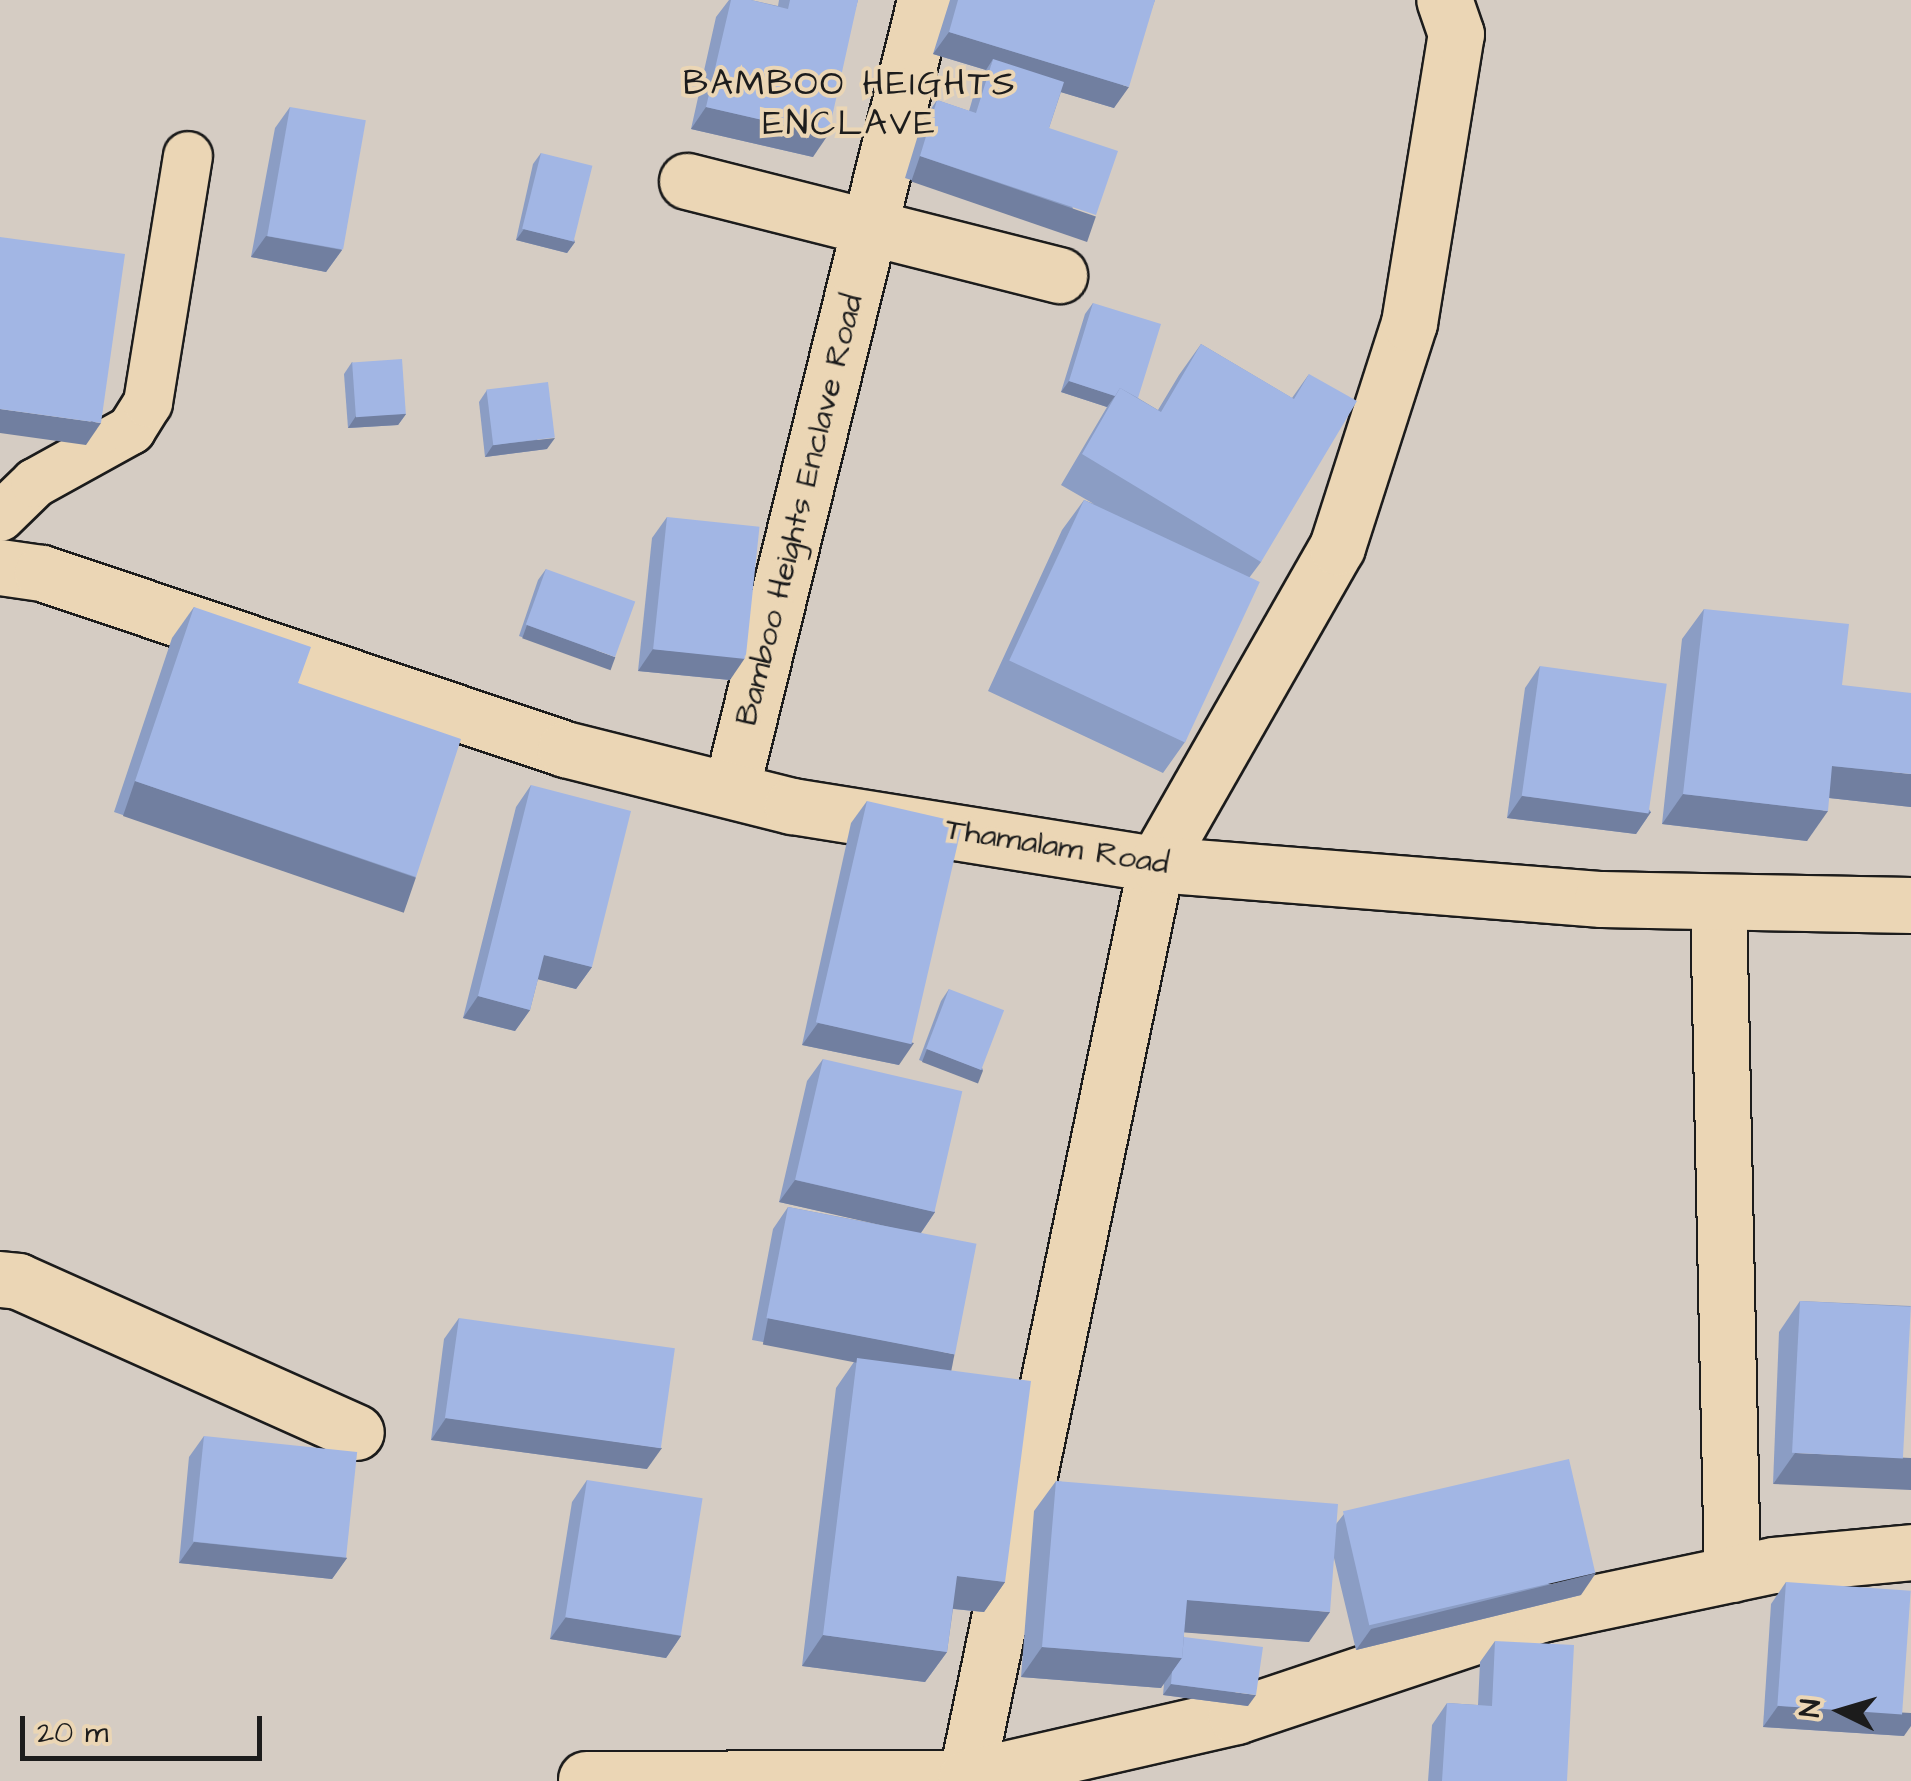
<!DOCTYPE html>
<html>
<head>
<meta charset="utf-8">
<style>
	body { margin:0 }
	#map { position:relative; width:1911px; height:1781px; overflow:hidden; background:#d5ccc3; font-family:"Architects Daughter",sans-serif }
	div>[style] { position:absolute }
	.roads { filter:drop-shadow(2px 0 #1c1c1c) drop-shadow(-2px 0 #1c1c1c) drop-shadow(0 2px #1c1c1c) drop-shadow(0 -2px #1c1c1c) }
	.lane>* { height:48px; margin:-24px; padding:0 24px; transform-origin:24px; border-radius:24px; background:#ebd6b5 }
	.street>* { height:55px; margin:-27.5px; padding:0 27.5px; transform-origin:27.5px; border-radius:27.5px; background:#ebd6b5 }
	.secondary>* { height:55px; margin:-27.5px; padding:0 27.5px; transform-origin:27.5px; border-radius:27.5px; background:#ebd6b5 }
	.wall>* { inset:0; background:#8b9dc4 }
	.shaded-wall>* { inset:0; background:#717fa0; transform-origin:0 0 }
	.building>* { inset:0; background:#a2b6e4; transform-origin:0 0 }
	span { translate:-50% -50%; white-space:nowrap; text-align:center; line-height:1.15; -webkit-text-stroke:8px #ebd6b5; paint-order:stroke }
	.street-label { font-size:32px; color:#1c1c1c }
	.neighbourhood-label { font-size:35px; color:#1c1c1c; letter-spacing:2.5px }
	.north { position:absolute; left:1791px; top:1661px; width:100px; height:100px; -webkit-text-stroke:8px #ebd6b5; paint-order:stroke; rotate:275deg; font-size:28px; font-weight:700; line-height:40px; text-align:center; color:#1c1c1c }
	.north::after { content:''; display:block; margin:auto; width:35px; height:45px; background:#1c1c1c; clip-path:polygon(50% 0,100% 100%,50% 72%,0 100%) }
	.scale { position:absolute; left:20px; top:1716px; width:242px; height:45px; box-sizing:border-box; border:5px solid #1c1c1c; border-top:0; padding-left:12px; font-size:30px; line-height:35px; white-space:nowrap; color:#1c1c1c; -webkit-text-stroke:8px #ebd6b5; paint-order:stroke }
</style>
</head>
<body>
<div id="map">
	<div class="roads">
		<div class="lane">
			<div style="left:0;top:517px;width:49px;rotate:-44.2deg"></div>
			<div style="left:35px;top:483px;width:110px;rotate:-28.9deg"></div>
			<div style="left:131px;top:430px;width:32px;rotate:-58deg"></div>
			<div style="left:148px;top:403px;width:250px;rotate:-80.8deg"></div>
		</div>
		<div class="street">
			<div style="left:687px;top:181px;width:384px;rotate:14.2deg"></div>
			<div style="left:731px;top:790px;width:813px;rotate:-76.2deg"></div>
			<div style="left:1718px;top:902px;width:672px;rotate:88.81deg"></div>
			<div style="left:0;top:1279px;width:18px;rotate:6deg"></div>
			<div style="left:18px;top:1281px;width:370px;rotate:24.1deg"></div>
			<div style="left:966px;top:1778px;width:934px;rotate:-78.26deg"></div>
			<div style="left:1156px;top:864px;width:365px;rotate:-60.3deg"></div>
			<div style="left:1337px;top:547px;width:235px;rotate:-72.2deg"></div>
			<div style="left:1409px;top:323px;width:293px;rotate:-80.8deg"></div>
			<div style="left:1456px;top:34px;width:36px;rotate:-109deg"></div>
			<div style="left:586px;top:1779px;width:380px;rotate:-0.2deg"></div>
			<div style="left:966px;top:1778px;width:277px;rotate:-12.9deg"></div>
			<div style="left:1236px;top:1716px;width:322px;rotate:-18.5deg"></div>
			<div style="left:1541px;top:1614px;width:238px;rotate:-11.9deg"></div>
			<div style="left:1774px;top:1565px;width:138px;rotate:-5.4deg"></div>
		</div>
		<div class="secondary">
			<div style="left:0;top:567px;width:42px;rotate:8.1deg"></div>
			<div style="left:42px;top:573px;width:552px;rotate:18.6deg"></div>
			<div style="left:565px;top:749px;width:234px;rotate:14.1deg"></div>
			<div style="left:792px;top:806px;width:369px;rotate:9.1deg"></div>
			<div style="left:1156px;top:864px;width:447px;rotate:4.5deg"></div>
			<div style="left:1602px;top:899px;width:309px;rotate:1.1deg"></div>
		</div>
	</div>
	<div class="wall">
		<div style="clip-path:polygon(729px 0,751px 0,778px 6px,779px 0,858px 0,813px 157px,691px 129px,716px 17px)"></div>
		<div style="clip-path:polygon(950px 0,1155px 0,1114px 108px,1061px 92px,1049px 128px,1081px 236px,905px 178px,922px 122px,937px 100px,969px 111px,978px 80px,986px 70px,933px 54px)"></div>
		<div style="clip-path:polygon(290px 107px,342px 250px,326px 272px,251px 257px,275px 128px)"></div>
		<div style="clip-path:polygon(541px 153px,575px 242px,567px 253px,516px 240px,533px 164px)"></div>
		<div style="clip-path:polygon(1093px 303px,1138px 398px,1158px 410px,1179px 375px,1201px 344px,1292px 398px,1309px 374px,1261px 562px,1249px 578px,1185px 742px,1163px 773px,988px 691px,1062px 530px,1084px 500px,1094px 504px,1061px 485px,1107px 407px,1061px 392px,1085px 314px)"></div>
		<div style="clip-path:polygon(352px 362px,406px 414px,398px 425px,348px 428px,344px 374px)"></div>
		<div style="clip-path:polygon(487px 390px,547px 449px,485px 457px,479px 402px)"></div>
		<div style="clip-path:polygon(667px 517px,730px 680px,638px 671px,652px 538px)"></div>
		<div style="clip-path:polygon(546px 569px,607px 668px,519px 636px,538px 580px)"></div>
		<div style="clip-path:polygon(194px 607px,298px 683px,416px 877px,394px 907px,114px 812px,172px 638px)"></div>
		<div style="clip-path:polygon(1704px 609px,1842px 685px,1911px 807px,1829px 798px,1807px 841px,1662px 824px,1682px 639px)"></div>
		<div style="clip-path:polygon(1540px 666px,1651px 812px,1636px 834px,1507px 818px,1525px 688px)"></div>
		<div style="clip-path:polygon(531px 785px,592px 967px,576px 989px,538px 979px,530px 1010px,515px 1031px,463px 1018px,516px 807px)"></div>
		<div style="clip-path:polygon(867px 801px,899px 1065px,802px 1045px,851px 823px)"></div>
		<div style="clip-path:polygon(949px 989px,983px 1070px,975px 1081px,919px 1060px,941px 1001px)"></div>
		<div style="clip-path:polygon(823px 1059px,935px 1212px,921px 1233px,944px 1369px,1005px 1582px,984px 1612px,953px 1609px,947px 1652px,925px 1682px,802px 1666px,836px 1388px,856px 1359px,752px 1340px,773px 1229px,788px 1207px,892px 1227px,779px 1202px,807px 1081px)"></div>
		<div style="clip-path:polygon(1800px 1301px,1911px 1306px,1773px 1484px,1779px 1332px)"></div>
		<div style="clip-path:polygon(459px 1318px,647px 1469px,431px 1440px,444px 1339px)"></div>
		<div style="clip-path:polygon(204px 1436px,347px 1558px,332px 1579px,179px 1563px,189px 1457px)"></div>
		<div style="clip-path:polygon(587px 1480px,681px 1636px,666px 1658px,550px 1639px,572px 1502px)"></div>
		<div style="clip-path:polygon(1056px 1481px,1336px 1524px,1344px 1514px,1581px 1595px,1356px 1650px,1334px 1558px,1309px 1642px,1184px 1632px,1184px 1637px,1248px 1706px,1163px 1695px,1164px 1683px,1161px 1688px,1021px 1677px,1034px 1511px)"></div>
		<div style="clip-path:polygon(1786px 1582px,1904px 1736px,1763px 1727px,1771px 1604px)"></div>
		<div style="clip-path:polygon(1495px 1641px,1567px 1781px,1428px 1781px,1432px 1725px,1447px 1703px,1478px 1705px,1480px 1662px)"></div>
	</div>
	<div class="shaded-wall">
		<div style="clip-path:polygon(949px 32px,1129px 87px,1114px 108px,990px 71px,993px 59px,986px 70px,933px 54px)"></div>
		<div style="clip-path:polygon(706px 107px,828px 135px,813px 157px,691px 129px)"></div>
		<div style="left:920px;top:156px;width:186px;height:27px;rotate:19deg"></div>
		<div style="clip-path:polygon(524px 229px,575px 242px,567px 253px,516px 240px)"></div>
		<div style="clip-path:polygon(266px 236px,342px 250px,326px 272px,251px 257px)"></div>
		<div style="clip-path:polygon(1069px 381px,1115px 396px,1107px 407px,1061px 392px)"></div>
		<div style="clip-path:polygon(0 409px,101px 423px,86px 445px,0 433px)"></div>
		<div style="clip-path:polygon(406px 414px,398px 425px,348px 428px,356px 416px)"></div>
		<div style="clip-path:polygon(555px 438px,547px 449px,485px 457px,493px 445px)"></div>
		<div style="left:527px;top:625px;width:94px;height:14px;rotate:20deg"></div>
		<div style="clip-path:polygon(653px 649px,745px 658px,730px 680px,638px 671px)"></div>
		<div style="clip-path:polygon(1832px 766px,1911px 774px,1911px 807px,1811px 796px)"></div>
		<div style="left:135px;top:781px;width:297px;height:37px;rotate:19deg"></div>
		<div style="clip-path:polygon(1683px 794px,1828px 811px,1807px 841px,1662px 824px)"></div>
		<div style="clip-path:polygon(1522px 796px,1651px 812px,1636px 834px,1507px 818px)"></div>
		<div style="clip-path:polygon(544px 955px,592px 967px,576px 989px,529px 977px)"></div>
		<div style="clip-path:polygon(478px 996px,530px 1010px,515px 1031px,463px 1018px)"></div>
		<div style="clip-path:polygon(818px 1023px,914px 1043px,899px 1065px,802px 1045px)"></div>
		<div style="left:927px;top:1049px;width:60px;height:14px;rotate:21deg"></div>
		<div style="clip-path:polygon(795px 1180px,935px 1212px,920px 1234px,779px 1202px)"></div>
		<div style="left:768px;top:1318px;width:190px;height:27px;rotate:11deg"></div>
		<div style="clip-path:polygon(446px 1418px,662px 1448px,647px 1469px,431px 1440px)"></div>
		<div style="clip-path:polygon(1795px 1453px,1911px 1458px,1911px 1490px,1773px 1484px)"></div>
		<div style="clip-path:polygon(194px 1542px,347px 1558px,332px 1579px,179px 1563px)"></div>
		<div style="clip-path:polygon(1596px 1573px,1581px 1595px,1356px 1650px,1371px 1629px)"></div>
		<div style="clip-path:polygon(957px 1576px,1005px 1582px,984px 1612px,936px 1607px)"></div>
		<div style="clip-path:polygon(1187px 1600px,1330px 1612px,1309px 1642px,1166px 1631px)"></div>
		<div style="clip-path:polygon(566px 1617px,681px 1636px,666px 1658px,550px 1639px)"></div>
		<div style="clip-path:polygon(823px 1635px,947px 1652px,925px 1682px,802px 1666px)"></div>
		<div style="clip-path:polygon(1042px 1647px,1182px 1658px,1161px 1688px,1021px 1677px)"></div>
		<div style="clip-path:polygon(1171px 1684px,1256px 1695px,1248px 1706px,1163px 1695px)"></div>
		<div style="clip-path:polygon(1778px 1706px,1911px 1713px,1911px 1726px,1904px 1736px,1763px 1727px)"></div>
	</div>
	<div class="building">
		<div style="clip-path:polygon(731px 0,751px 0,788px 9px,790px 0,858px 0,828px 135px,706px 107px)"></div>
		<div style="clip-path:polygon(958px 0,1155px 0,1129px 87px,949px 32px)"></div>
		<div style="clip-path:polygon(993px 59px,1064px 82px,1049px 128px,1118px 151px,1096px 215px,920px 156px,937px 100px,976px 113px)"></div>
		<div style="left:290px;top:107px;width:77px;height:131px;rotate:10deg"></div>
		<div style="left:541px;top:153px;width:53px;height:78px;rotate:14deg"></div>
		<div style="clip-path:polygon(0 237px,125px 254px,101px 423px,0 409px)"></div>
		<div style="clip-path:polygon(1093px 303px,1161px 324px,1138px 398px,1120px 388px,1115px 396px,1069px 381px)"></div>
		<div style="clip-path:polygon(1201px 344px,1294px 399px,1309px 374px,1357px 401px,1261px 562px,1082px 454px,1120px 388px,1161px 412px)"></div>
		<div style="left:402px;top:359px;width:55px;height:50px;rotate:86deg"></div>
		<div style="left:548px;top:382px;width:56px;height:62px;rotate:83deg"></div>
		<div style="left:1084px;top:500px;width:194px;height:177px;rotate:25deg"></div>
		<div style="left:667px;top:517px;width:93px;height:133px;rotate:6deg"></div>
		<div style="left:546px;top:569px;width:95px;height:59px;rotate:20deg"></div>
		<div style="clip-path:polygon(194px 607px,311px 647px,298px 683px,461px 739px,416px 877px,135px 781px)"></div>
		<div style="clip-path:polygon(1704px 609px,1849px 624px,1842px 685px,1911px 693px,1911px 774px,1832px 766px,1828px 811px,1683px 794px)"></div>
		<div style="left:1540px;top:666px;width:128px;height:131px;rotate:8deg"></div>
		<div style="clip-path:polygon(531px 785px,631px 811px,592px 967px,544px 955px,530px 1010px,478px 996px)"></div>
		<div style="left:867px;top:801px;width:98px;height:227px;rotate:13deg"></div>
		<div style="left:949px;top:989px;width:59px;height:64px;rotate:21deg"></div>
		<div style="left:823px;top:1059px;width:143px;height:124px;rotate:13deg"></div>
		<div style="left:788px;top:1207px;width:192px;height:113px;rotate:11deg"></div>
		<div style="left:1800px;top:1301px;width:111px;height:152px;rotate:3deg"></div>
		<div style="left:459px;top:1318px;width:218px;height:101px;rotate:8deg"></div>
		<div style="clip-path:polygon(857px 1358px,1031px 1381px,1005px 1582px,957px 1576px,947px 1652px,823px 1635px)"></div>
		<div style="left:204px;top:1436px;width:154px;height:106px;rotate:6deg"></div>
		<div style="left:1569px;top:1459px;width:117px;height:232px;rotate:77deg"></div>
		<div style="left:587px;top:1480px;width:117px;height:139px;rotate:9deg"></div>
		<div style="clip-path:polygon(1056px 1481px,1338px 1504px,1330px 1612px,1187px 1600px,1182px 1658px,1042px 1647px)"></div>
		<div style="left:1786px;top:1582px;width:125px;height:124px;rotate:4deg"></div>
		<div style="clip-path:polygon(1184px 1637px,1263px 1647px,1256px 1695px,1171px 1684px,1172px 1672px,1182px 1658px)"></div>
		<div style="clip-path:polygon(1495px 1641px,1574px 1645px,1567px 1781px,1442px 1781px,1447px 1703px,1492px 1706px)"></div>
	</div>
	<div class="street-label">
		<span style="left:800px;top:510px;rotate:-76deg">Bamboo Heights Enclave Road</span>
		<span style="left:1057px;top:847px;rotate:9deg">Thamalam Road</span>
	</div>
	<div class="neighbourhood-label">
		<span style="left:850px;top:104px">BAMBOO HEIGHTS<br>ENCLAVE</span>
	</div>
	<div class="north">N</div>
	<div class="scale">20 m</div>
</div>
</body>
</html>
